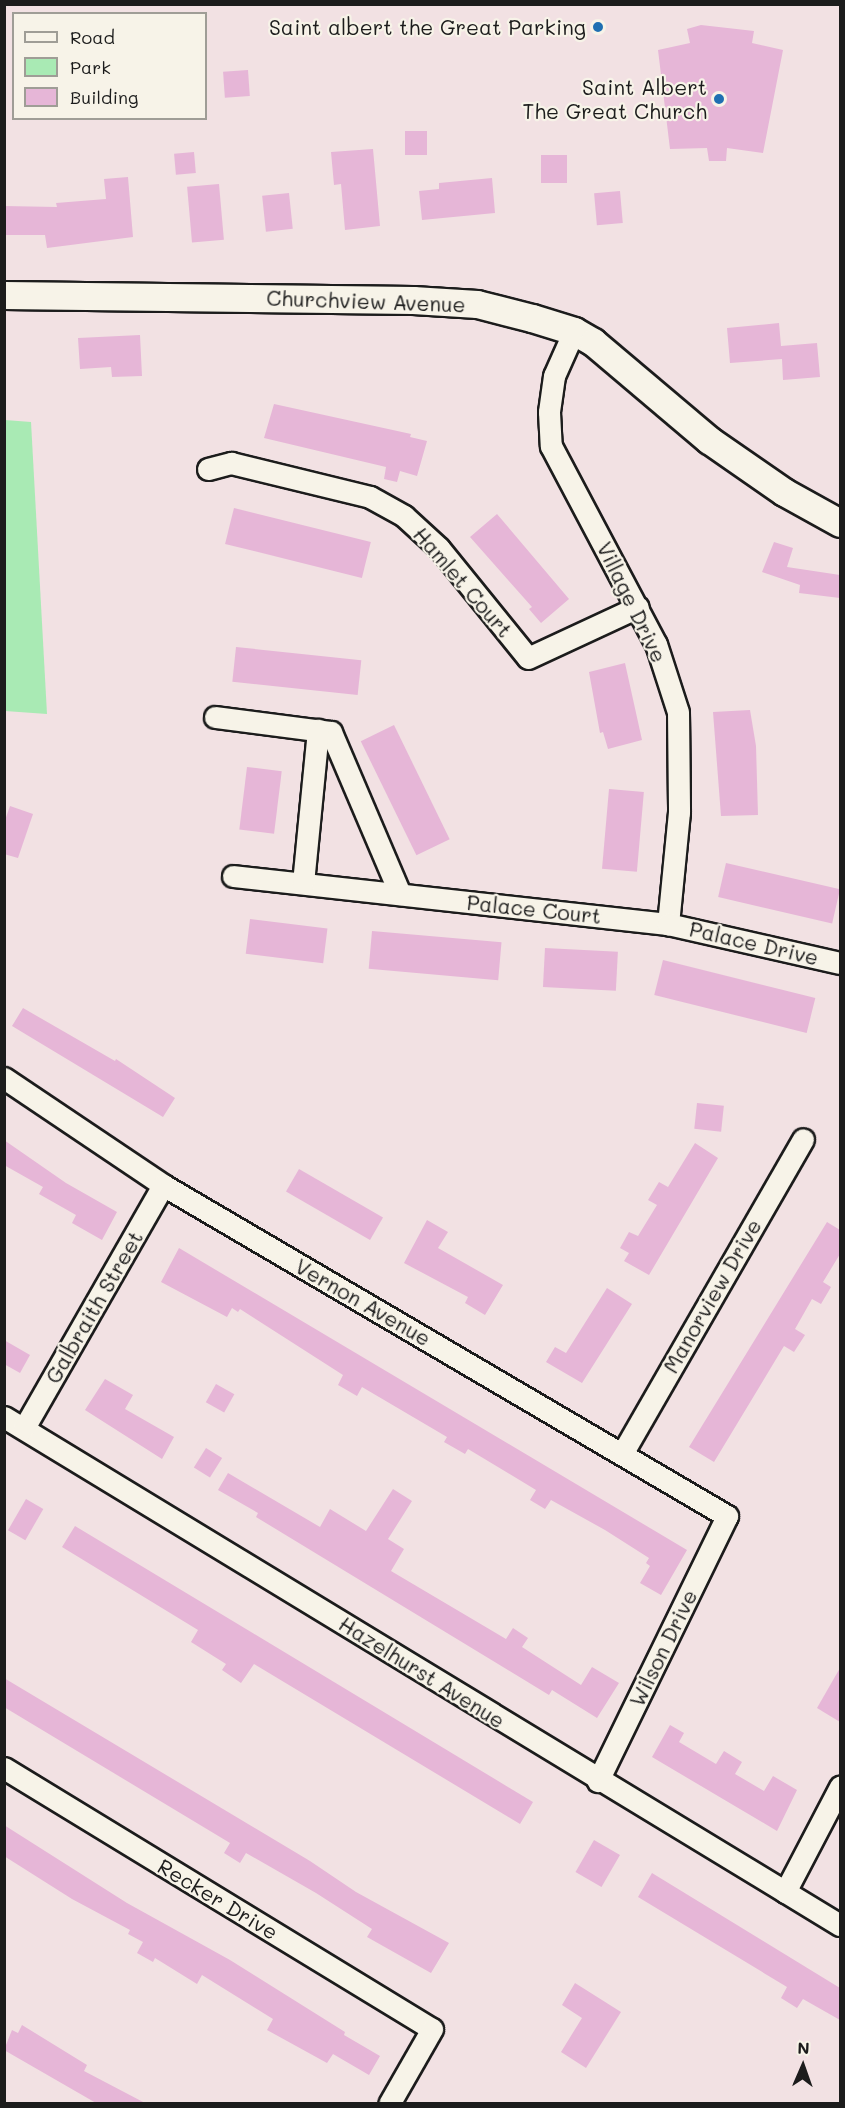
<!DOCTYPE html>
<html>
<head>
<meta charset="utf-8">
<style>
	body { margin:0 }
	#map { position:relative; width:845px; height:2108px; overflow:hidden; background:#f2e1e3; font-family:Mali,sans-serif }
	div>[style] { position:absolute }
	.green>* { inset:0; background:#a9eab4 }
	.building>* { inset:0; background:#e6b6d7; transform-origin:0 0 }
	.roads { filter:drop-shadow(2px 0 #1c1c1c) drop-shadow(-2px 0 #1c1c1c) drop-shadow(0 2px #1c1c1c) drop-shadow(0 -2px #1c1c1c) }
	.minor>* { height:21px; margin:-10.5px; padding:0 10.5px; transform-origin:10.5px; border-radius:10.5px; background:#f7f3e8 }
	.tertiary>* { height:27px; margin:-13.5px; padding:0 13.5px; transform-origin:13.5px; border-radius:13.5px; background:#f7f3e8 }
	.dots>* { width:16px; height:16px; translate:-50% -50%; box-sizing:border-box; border:3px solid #f7f3e8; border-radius:50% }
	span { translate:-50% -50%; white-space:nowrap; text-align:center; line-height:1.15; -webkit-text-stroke:4.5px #f7f3e8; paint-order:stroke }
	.poi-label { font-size:21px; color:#1c1c1c }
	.right { translate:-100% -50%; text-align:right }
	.street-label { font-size:21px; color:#1c1c1c }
	.frame { position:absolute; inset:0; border:6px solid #1c1c1c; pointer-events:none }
	.legend { position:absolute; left:12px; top:12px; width:195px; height:108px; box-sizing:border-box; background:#f7f3e8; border:2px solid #9f9d96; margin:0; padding:8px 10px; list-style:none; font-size:18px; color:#1c1c1c }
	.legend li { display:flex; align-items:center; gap:12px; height:30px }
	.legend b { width:30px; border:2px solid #9f9d96 }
	.north { position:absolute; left:773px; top:2036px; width:60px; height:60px; -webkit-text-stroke:4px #f7f3e8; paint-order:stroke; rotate:2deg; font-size:16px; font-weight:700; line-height:24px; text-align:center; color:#1c1c1c }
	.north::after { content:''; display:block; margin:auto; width:21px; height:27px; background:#1c1c1c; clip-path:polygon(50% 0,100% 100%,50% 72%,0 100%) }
</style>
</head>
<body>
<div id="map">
	<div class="green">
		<div style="clip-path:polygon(5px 420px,31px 422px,47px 714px,5px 711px)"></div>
	</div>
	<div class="building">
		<div style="clip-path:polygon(701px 25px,754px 31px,752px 43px,783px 50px,763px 153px,727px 148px,726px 161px,709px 161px,707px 148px,670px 149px,658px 50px,690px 43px,687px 29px)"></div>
		<div style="left:248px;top:70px;width:26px;height:25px;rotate:86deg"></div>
		<div style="left:405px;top:131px;width:22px;height:24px"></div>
		<div style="clip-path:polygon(373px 149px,380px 226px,345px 230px,341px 184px,334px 185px,331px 152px)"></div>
		<div style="left:194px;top:152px;width:21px;height:20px;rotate:85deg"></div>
		<div style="left:541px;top:155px;width:26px;height:28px"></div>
		<div style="clip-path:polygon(128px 177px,133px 237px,47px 248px,45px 235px,4px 235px,4px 206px,57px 207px,56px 203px,106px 199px,104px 179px)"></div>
		<div style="clip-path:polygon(492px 178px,495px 213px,422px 220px,419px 191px,439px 189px,439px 183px)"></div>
		<div style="left:219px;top:184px;width:56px;height:32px;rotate:85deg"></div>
		<div style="left:620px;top:191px;width:32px;height:26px;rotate:85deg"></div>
		<div style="left:289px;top:193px;width:36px;height:27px;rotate:84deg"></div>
		<div style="clip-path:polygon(779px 323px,781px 346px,817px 343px,820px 377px,783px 380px,782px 359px,730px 363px,727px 328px)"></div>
		<div style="clip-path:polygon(140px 335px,142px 376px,112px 377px,111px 367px,80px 369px,78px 338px)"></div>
		<div style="clip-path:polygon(274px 404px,411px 434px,410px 437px,427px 441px,417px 476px,400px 471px,397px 482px,384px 479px,386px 467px,264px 438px)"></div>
		<div style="left:234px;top:508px;width:141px;height:37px;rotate:14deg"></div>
		<div style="clip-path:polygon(497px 514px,569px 599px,541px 623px,529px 609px,532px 607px,470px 537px)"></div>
		<div style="clip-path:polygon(774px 542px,793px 548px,787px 567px,840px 575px,840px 598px,799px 593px,800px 585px,762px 572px)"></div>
		<div style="left:236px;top:647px;width:126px;height:35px;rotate:6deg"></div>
		<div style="clip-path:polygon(625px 663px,642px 740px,608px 749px,603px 732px,600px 733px,589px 672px)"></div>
		<div style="clip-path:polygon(750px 710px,756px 746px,758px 815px,721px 816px,713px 712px)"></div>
		<div style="left:394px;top:725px;width:127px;height:37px;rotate:64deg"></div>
		<div style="left:247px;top:767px;width:35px;height:63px;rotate:7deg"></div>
		<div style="left:609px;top:789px;width:35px;height:80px;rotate:5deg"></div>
		<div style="clip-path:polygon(10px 806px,33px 814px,18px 858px,4px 854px,4px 823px)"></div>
		<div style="left:726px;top:863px;width:117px;height:35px;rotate:13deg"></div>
		<div style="left:250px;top:919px;width:78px;height:35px;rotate:7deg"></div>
		<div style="left:372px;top:931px;width:130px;height:38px;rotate:5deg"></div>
		<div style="left:545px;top:948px;width:73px;height:39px;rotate:3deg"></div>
		<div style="left:663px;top:960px;width:157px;height:36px;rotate:14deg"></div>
		<div style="clip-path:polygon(23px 1008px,115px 1061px,116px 1059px,175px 1098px,163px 1117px,12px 1026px)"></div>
		<div style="left:697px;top:1103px;width:27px;height:26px;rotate:6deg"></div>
		<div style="clip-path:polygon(4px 1140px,66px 1183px,117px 1212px,102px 1240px,72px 1223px,76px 1215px,39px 1194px,43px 1187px,4px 1165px)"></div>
		<div style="clip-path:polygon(695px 1143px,718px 1158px,649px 1275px,624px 1261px,629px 1253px,620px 1248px,629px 1232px,638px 1236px,657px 1205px,648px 1200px,659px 1182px,668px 1187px)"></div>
		<div style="left:299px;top:1169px;width:97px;height:26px;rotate:30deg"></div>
		<div style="clip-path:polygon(427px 1220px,448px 1232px,438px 1248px,503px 1285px,485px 1315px,465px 1303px,468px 1297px,404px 1263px)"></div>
		<div style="clip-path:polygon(827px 1222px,840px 1230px,840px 1254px,823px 1282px,831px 1287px,821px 1304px,812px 1299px,795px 1329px,805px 1335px,794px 1352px,784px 1346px,714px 1462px,689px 1447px)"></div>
		<div style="clip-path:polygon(179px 1248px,687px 1550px,661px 1595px,640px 1583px,650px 1566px,646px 1563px,649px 1558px,605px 1530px,551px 1500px,545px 1509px,530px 1500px,536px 1490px,468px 1449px,465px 1454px,444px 1442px,447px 1437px,362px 1387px,357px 1396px,338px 1385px,343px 1375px,240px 1309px,238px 1312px,232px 1308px,227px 1317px,161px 1282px)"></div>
		<div style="clip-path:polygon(607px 1288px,632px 1304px,582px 1383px,546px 1362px,555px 1347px,566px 1353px)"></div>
		<div style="clip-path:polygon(4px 1340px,30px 1355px,20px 1373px,4px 1364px)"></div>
		<div style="clip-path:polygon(105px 1379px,133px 1395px,125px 1409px,174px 1437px,162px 1459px,85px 1410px)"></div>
		<div style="left:216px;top:1384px;width:21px;height:21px;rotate:29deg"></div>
		<div style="left:206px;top:1448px;width:19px;height:23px;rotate:32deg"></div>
		<div style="clip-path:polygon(228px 1473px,320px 1527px,330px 1509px,366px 1531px,393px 1489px,412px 1501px,388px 1539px,404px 1549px,391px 1571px,506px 1639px,513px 1628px,528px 1638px,522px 1647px,581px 1685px,592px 1667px,619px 1683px,597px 1718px,552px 1690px,549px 1695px,256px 1517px,258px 1513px,218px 1490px)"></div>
		<div style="left:26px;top:1499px;width:20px;height:36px;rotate:30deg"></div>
		<div style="clip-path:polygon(75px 1526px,533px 1802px,520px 1824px,254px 1664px,241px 1683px,222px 1670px,226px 1664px,191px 1642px,198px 1630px,62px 1547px)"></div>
		<div style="clip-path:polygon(840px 1668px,840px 1722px,817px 1708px)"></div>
		<div style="clip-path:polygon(4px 1678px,310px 1861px,356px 1892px,449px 1943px,431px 1973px,367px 1937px,372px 1929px,316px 1893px,246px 1853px,240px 1863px,224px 1853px,230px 1843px,4px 1707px)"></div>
		<div style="clip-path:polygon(670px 1725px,684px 1733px,679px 1742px,716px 1764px,724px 1751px,742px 1762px,735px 1774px,764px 1791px,773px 1776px,797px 1790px,777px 1831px,652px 1757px)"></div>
		<div style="clip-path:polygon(4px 1825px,127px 1903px,230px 1960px,345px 2032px,344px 2035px,380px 2056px,369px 2075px,333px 2054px,327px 2063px,267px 2030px,273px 2019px,202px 1975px,197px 1984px,155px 1958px,153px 1962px,137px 1953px,143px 1942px,128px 1934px,130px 1930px,72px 1899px,4px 1856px)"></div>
		<div style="left:594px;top:1840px;width:30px;height:37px;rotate:30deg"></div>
		<div style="clip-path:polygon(652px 1873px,840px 1988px,840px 2020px,803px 1999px,797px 2008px,781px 1998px,787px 1987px,638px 1897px)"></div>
		<div style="clip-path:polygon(575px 1983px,621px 2012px,586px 2068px,561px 2052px,582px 2018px,562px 2005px)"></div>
		<div style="clip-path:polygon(22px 2025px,87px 2065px,84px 2071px,145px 2103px,96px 2103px,4px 2050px,12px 2030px,18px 2033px)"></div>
	</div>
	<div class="roads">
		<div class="minor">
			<div style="left:574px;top:331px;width:49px;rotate:114deg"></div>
			<div style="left:554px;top:376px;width:36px;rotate:98deg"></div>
			<div style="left:549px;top:412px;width:34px;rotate:87deg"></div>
			<div style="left:551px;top:446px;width:224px;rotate:62.1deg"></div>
			<div style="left:656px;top:644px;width:71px;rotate:72.1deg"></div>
			<div style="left:678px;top:712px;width:100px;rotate:89.4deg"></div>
			<div style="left:679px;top:812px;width:113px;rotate:95.6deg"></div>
			<div style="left:208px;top:469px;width:24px;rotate:-15deg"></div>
			<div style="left:231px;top:463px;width:143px;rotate:13.7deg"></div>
			<div style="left:370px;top:497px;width:39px;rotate:29deg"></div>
			<div style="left:404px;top:516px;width:47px;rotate:42.4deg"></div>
			<div style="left:439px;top:548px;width:141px;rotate:51deg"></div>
			<div style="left:528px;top:658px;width:121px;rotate:-24.9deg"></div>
			<div style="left:215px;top:717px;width:117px;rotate:7.4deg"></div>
			<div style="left:331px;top:732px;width:176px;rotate:66.9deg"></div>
			<div style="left:233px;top:876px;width:438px;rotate:6.3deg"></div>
			<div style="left:668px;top:924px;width:176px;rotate:12.8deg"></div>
			<div style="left:303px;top:883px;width:154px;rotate:-84.4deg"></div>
			<div style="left:4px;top:1078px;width:192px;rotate:33.9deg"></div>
			<div style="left:163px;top:1185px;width:654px;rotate:30.41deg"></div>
			<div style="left:727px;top:1516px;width:295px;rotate:116deg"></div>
			<div style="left:4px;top:1417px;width:978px;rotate:31.29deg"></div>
			<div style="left:24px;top:1428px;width:280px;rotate:-60.2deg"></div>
			<div style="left:622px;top:1454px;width:363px;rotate:-60.1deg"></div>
			<div style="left:4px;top:1768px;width:501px;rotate:31.38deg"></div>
			<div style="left:432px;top:2029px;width:86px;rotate:119.8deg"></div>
			<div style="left:785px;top:1892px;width:119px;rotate:-62.4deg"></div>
		</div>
		<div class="tertiary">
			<div style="left:4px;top:295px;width:409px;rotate:0.7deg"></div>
			<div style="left:413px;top:300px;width:64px;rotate:3.6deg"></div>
			<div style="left:477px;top:304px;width:57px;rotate:14.3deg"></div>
			<div style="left:532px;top:318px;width:44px;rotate:17.2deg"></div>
			<div style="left:574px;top:331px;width:22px;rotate:30deg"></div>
			<div style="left:593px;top:342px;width:152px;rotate:40.2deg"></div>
			<div style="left:709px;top:440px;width:91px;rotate:34.7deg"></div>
			<div style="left:784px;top:492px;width:64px;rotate:29deg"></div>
		</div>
	</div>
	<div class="dots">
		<div style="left:598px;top:27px;background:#1f6fb2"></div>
		<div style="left:719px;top:99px;background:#1f6fb2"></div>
	</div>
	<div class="poi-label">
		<span class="right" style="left:586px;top:27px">Saint albert the Great Parking</span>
		<span class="right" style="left:707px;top:99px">Saint Albert<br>The Great Church</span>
	</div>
	<div class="street-label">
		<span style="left:366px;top:301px;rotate:2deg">Churchview Avenue</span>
		<span style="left:463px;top:582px;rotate:49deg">Hamlet Court</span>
		<span style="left:632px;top:602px;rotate:64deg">Village Drive</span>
		<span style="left:534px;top:909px;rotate:6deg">Palace Court</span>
		<span style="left:754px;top:943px;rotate:13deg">Palace Drive</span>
		<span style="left:712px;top:1296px;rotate:-60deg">Manorview Drive</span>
		<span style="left:363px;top:1302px;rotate:30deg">Vernon Avenue</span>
		<span style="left:94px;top:1307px;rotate:-60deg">Galbraith Street</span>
		<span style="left:663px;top:1648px;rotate:-64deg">Wilson Drive</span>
		<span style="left:422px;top:1672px;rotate:32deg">Hazelhurst Avenue</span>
		<span style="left:218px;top:1899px;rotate:31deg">Recker Drive</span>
	</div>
	<div class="frame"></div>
	<ul class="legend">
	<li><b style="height:8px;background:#f7f3e8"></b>Road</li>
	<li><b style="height:16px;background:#a9eab4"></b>Park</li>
	<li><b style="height:16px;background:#e6b6d7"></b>Building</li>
	</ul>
	<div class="north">N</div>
</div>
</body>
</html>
